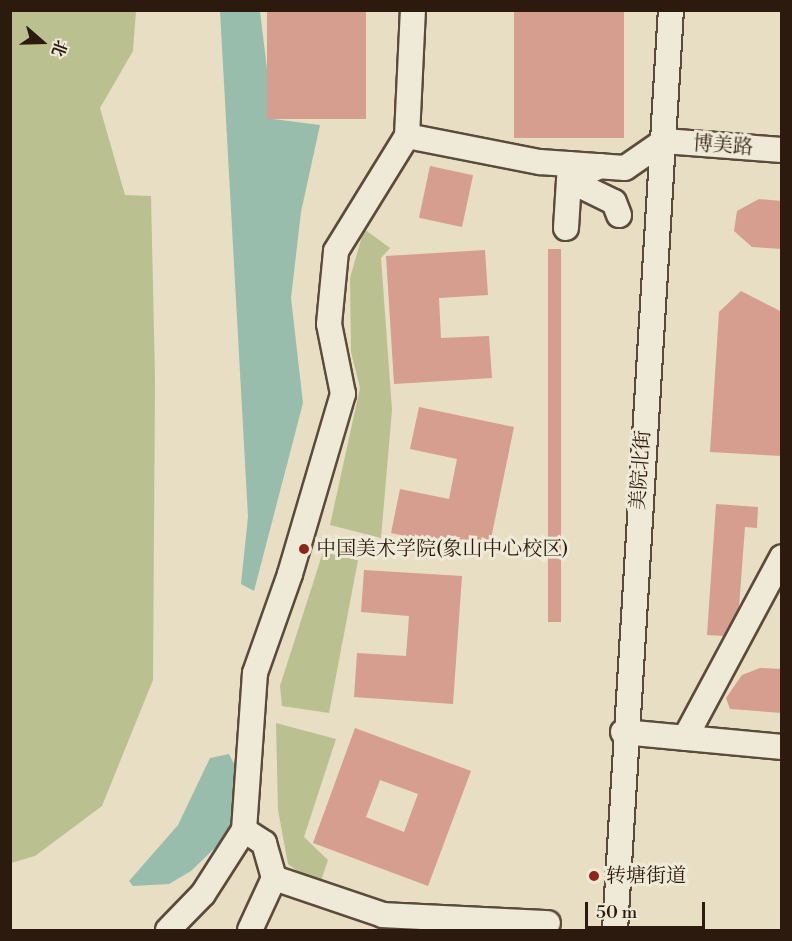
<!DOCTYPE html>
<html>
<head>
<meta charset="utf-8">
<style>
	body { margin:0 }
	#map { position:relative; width:792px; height:941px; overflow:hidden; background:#e7dec3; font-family:"Libre Bodoni","Noto Serif SC",serif }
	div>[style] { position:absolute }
	.green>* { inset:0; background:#bbc090 }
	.water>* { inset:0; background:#98bdad }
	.building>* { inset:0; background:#d59e8f; transform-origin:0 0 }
	.roads { filter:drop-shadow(2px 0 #5c4b3b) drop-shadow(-2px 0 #5c4b3b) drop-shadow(0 2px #5c4b3b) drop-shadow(0 -2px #5c4b3b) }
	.minor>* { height:24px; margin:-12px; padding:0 12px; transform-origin:12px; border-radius:12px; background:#efead8 }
	.dots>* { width:16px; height:16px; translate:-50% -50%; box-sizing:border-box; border:3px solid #efead8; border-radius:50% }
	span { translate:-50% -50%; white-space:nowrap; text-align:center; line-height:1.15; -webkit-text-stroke:6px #efead8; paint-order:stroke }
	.street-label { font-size:20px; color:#2d1a0e }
	.poi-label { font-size:20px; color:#2d1a0e }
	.left { translate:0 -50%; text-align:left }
	.frame { position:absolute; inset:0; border:12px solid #2d1a0e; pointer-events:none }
	.north { position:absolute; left:12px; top:12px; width:60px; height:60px; -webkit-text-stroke:4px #efead8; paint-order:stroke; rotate:110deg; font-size:16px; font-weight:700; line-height:24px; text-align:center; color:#2d1a0e }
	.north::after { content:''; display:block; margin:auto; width:21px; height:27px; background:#2d1a0e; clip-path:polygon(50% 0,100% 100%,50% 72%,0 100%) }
	.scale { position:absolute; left:585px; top:902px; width:120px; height:27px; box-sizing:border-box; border:3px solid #2d1a0e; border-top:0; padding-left:8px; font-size:18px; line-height:21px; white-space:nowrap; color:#2d1a0e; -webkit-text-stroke:4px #efead8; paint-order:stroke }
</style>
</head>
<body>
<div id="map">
	<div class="green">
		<div style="clip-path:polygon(11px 10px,136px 11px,133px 51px,100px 108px,125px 195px,151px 196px,155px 379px,153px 680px,102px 806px,35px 856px,11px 863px)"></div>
		<div style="clip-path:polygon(364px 229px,390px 248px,381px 258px,392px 410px,381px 538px,330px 525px,360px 388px,351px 352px,350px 278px)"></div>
		<div style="clip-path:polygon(323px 552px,358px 560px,329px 713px,282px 706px,280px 686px)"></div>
		<div style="clip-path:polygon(276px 723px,336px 739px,304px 837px,328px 860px,319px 887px,288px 864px,278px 810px)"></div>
	</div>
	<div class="water">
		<div style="clip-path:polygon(220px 11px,260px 11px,273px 119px,320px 125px,301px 212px,291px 298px,303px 403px,254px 591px,241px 584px,248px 517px)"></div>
		<div style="clip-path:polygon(229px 754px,236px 768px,234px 805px,230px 827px,219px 844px,191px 871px,169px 884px,133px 886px,129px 881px,178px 825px,210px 758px)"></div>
	</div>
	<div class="building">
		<div style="left:267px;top:10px;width:99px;height:109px"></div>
		<div style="left:514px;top:10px;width:110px;height:128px"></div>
		<div style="left:430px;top:166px;width:44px;height:53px;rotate:12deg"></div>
		<div style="clip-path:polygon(759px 199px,782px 201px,782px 249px,752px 247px,734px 231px,737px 211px)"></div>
		<div style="left:548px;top:249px;width:13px;height:373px"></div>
		<div style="clip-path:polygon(485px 250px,488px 295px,439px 298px,441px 338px,489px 336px,492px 378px,394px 384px,386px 256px)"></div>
		<div style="clip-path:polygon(741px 291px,782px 312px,782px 456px,710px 452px,719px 312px)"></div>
		<div style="clip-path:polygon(419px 407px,514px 427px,488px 553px,391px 533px,400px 489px,449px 499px,457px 459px,410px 449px)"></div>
		<div style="clip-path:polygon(716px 504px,758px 507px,757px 528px,745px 527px,739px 607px,724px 636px,707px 635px)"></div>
		<div style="clip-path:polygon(364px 570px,462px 576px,453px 704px,354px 697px,357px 653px,406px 656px,409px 616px,361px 612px)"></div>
		<div style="clip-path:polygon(760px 668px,782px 669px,782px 713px,730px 709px,726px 698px,742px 675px)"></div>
		<div style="clip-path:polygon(evenodd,355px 728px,471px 771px,428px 886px,313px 843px,355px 728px,380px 780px,418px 794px,404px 832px,366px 817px,380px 780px)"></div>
	</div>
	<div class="roads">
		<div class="minor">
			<div style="left:407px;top:136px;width:136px;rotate:11.1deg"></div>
			<div style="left:540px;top:162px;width:85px;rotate:4deg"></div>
			<div style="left:625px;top:168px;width:47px;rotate:-34.7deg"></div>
			<div style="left:664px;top:141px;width:118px;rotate:4.4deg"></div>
			<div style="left:600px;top:166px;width:19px;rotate:155deg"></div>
			<div style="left:583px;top:174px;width:13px;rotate:90deg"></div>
			<div style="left:583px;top:187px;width:34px;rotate:26deg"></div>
			<div style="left:614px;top:202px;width:14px;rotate:69deg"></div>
			<div style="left:566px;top:228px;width:64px;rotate:-86.4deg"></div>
			<div style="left:623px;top:732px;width:160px;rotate:5.4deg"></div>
			<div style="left:685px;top:738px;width:205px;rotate:-61.8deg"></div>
			<div style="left:244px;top:830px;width:24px;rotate:33deg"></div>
			<div style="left:264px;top:843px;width:36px;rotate:74deg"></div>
			<div style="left:274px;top:878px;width:57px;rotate:114.8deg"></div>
			<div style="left:274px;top:878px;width:115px;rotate:18.7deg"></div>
			<div style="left:383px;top:915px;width:165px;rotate:2.8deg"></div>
			<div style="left:168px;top:930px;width:50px;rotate:-45.8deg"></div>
			<div style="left:203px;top:894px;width:76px;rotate:-57.4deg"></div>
			<div style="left:244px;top:830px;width:157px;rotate:-86deg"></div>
			<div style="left:255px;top:673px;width:105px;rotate:-70.5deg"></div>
			<div style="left:290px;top:574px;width:188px;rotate:-73.6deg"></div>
			<div style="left:343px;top:394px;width:71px;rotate:-101.3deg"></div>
			<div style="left:329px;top:324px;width:73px;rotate:-84.5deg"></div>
			<div style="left:336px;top:251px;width:135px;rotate:-58.3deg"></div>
			<div style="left:407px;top:136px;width:126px;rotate:-87.3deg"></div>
			<div style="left:615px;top:930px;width:922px;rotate:-86.52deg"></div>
		</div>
	</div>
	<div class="dots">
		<div style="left:304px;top:549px;background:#8f2418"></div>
		<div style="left:594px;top:876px;background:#8f2418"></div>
	</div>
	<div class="street-label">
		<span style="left:723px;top:146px;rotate:4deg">博美路</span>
		<span style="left:641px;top:470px;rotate:-86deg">美院北街</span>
	</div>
	<div class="poi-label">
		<span class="left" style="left:316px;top:549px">中国美术学院(象山中心校区)</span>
		<span class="left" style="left:606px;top:876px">转塘街道</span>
	</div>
	<div class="frame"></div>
	<div class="north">北</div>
	<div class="scale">50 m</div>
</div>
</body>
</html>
